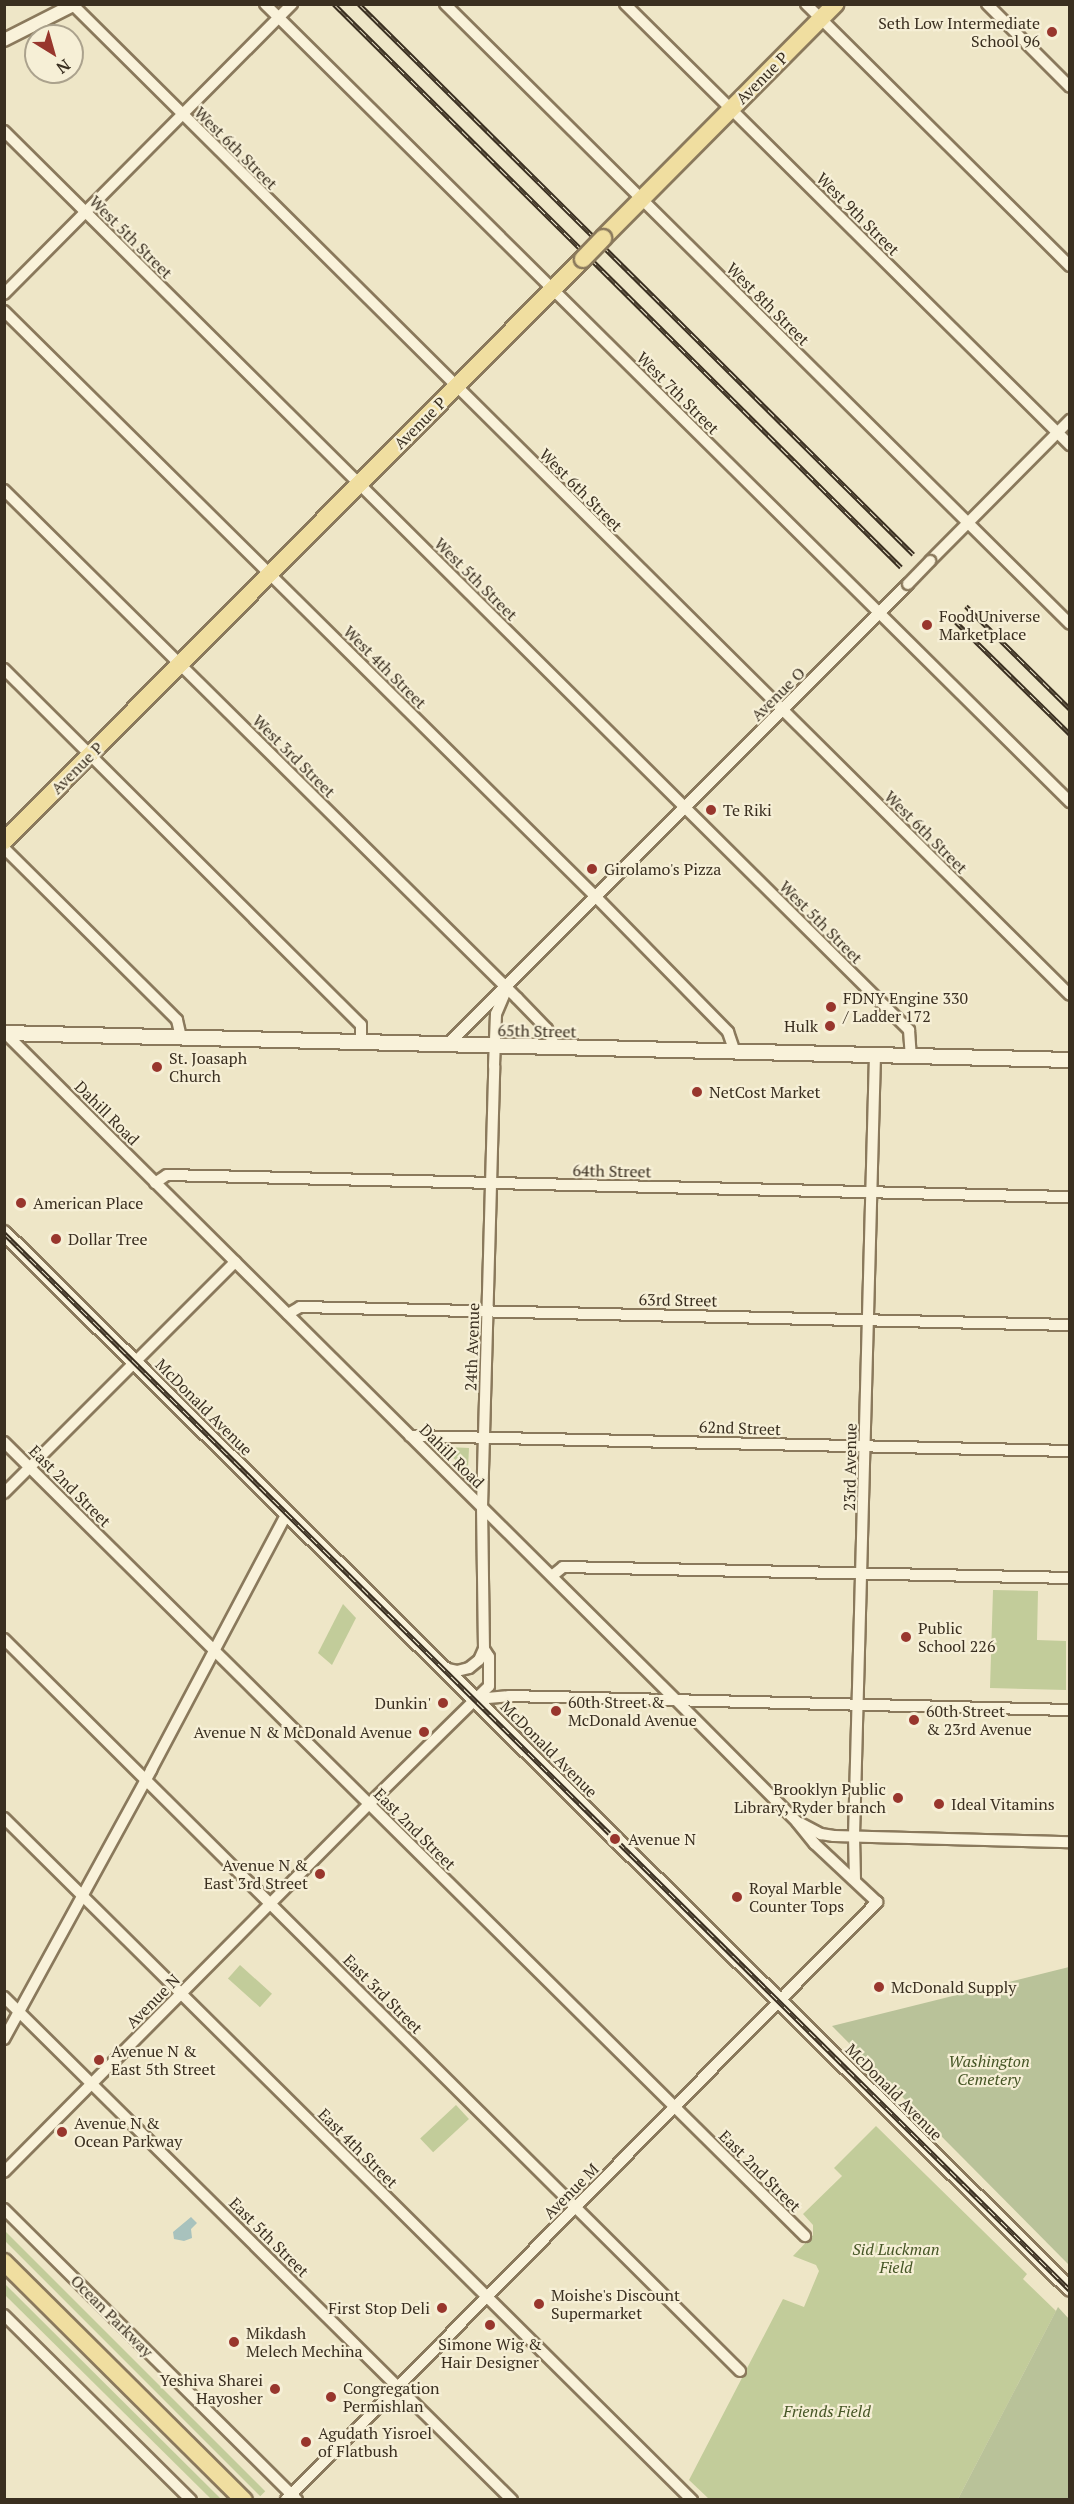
<!DOCTYPE html>
<html>
<head>
<meta charset="utf-8">
<style>
	body { margin:0 }
	#map { position:relative; width:1074px; height:2504px; overflow:hidden; background:#eee6c7; font-family:"PT Serif",serif }
	div>[style] { position:absolute }
	.green>* { inset:0; background:#c2cc9a; transform-origin:0 0 }
	.cemetery>* { inset:0; background:#b9c299 }
	.water>* { inset:0; background:#a8c2bd }
	.roads { filter:drop-shadow(2px 0 #8a795c) drop-shadow(-2px 0 #8a795c) drop-shadow(0 2px #8a795c) drop-shadow(0 -2px #8a795c) }
	.minor>* { height:10px; margin:-5px; padding:0 5px; transform-origin:5px; border-radius:5px; background:#f9f2da }
	.tertiary>* { height:12px; margin:-6px; padding:0 6px; transform-origin:6px; border-radius:6px; background:#f9f2da }
	.secondary>* { height:14px; margin:-7px; padding:0 7px; transform-origin:7px; border-radius:7px; background:#f9f2da }
	.primary>* { height:16px; margin:-8px; padding:0 8px; transform-origin:8px; border-radius:8px; background:#f0dea0 }
	.rail>* { height:5px; margin-top:-2.5px; transform-origin:0; background:repeating-linear-gradient(90deg,#f6efd6 0 9px,#3a2f20 0 18px); box-sizing:border-box; border-block:2px solid #3a2f20 }
	.bridges { filter:drop-shadow(2px 0 #8a795c) drop-shadow(-2px 0 #8a795c) drop-shadow(0 2px #8a795c) drop-shadow(0 -2px #8a795c) }
	.minor-bridge>* { height:10px; margin:-5px; padding:0 5px; transform-origin:5px; border-radius:5px; background:#f9f2da }
	.primary-bridge>* { height:16px; margin:-8px; padding:0 8px; transform-origin:8px; border-radius:8px; background:#f0dea0 }
	.dots>* { width:16px; height:16px; translate:-50% -50%; box-sizing:border-box; border:3px solid #f6efd6; border-radius:50% }
	span { translate:-50% -50%; white-space:nowrap; text-align:center; line-height:1.15; -webkit-text-stroke:4.5px #f6efd6; paint-order:stroke }
	.poi-label { font-size:16px; color:#3a2f20 }
	.right { translate:-100% -50%; text-align:right }
	.left { translate:0 -50%; text-align:left }
	.street-label { font-size:16px; color:#3a2f20 }
	.park-label { font-size:16px; color:#465626; font-style:italic }
	.frame { position:absolute; inset:0; border:6px solid #3a2f20; pointer-events:none }
	.north { position:absolute; left:24px; top:24px; width:60px; height:60px; box-sizing:border-box; background:#f6efd6; border:2px solid #aba28d; border-radius:50%; rotate:143deg; font-size:16px; font-weight:700; line-height:24px; text-align:center; color:#3a2f20 }
	.north::after { content:''; display:block; margin:auto; width:21px; height:27px; background:#98362d; clip-path:polygon(50% 0,100% 100%,50% 72%,0 100%) }
</style>
</head>
<body>
<div id="map">
	<div class="green">
		<div style="clip-path:polygon(448px 1447px,469px 1448px,468px 1468px,465px 1469px,446px 1451px)"></div>
		<div style="clip-path:polygon(993px 1590px,1038px 1591px,1037px 1640px,1066px 1641px,1066px 1690px,990px 1688px)"></div>
		<div style="clip-path:polygon(343px 1604px,356px 1618px,332px 1665px,318px 1653px)"></div>
		<div style="left:240px;top:1965px;width:43px;height:18px;rotate:42deg"></div>
		<div style="left:456px;top:2105px;width:19px;height:49px;rotate:47deg"></div>
		<div style="clip-path:polygon(876px 2126px,1027px 2274px,1023px 2279px,1056px 2311px,958px 2499px,709px 2499px,689px 2480px,783px 2299px,804px 2307px,819px 2271px,816px 2265px,793px 2256px,813px 2235px,813px 2225px,803px 2214px,842px 2176px,834px 2168px)"></div>
		<div style="left:5px;top:2231px;width:368px;height:7px;rotate:45deg"></div>
		<div style="clip-path:polygon(5px 2284px,221px 2499px,211px 2499px,5px 2295px)"></div>
	</div>
	<div class="cemetery">
		<div style="clip-path:polygon(1069px 1967px,1070px 1967px,1069px 2265px,832px 2026px)"></div>
		<div style="clip-path:polygon(1058px 2307px,1069px 2319px,1069px 2499px,958px 2499px)"></div>
	</div>
	<div class="water">
		<div style="clip-path:polygon(191px 2217px,197px 2223px,191px 2229px,192px 2238px,184px 2241px,174px 2239px,173px 2232px)"></div>
	</div>
	<div class="roads">
		<div class="minor">
			<div style="left:72px;top:4px;width:1406px;rotate:44.8deg"></div>
			<div style="left:265px;top:4px;width:1134px;rotate:44.75deg"></div>
			<div style="left:445px;top:4px;width:880px;rotate:44.77deg"></div>
			<div style="left:625px;top:4px;width:627px;rotate:44.74deg"></div>
			<div style="left:806px;top:4px;width:372px;rotate:44.8deg"></div>
			<div style="left:987px;top:4px;width:117px;rotate:45deg"></div>
			<div style="left:4px;top:131px;width:1276px;rotate:44.81deg"></div>
			<div style="left:909px;top:1030px;width:26px;rotate:86deg"></div>
			<div style="left:4px;top:294px;width:409px;rotate:-45.2deg"></div>
			<div style="left:4px;top:311px;width:833px;rotate:44.71deg"></div>
			<div style="left:596px;top:897px;width:189px;rotate:45.6deg"></div>
			<div style="left:728px;top:1032px;width:21px;rotate:71deg"></div>
			<div style="left:4px;top:490px;width:722px;rotate:44.72deg"></div>
			<div style="left:517px;top:998px;width:43px;rotate:45.9deg"></div>
			<div style="left:547px;top:1029px;width:21px;rotate:65deg"></div>
			<div style="left:930px;top:561px;width:199px;rotate:-45.2deg"></div>
			<div style="left:4px;top:669px;width:504px;rotate:44.92deg"></div>
			<div style="left:361px;top:1025px;width:18px;rotate:90deg"></div>
			<div style="left:4px;top:848px;width:244px;rotate:44.8deg"></div>
			<div style="left:177px;top:1020px;width:18px;rotate:77deg"></div>
			<div style="left:4px;top:1032px;width:948px;rotate:44.83deg"></div>
			<div style="left:676px;top:1700px;width:172px;rotate:45.2deg"></div>
			<div style="left:797px;top:1822px;width:28px;rotate:51deg"></div>
			<div style="left:815px;top:1844px;width:85px;rotate:43.1deg"></div>
			<div style="left:877px;top:1902px;width:841px;rotate:134.66deg"></div>
			<div style="left:447px;top:1045px;width:652px;rotate:-45deg"></div>
			<div style="left:155px;top:1183px;width:14px;rotate:-34deg"></div>
			<div style="left:167px;top:1175px;width:903px;rotate:1.4deg"></div>
			<div style="left:288px;top:1314px;width:14px;rotate:-30deg"></div>
			<div style="left:300px;top:1307px;width:770px;rotate:1.34deg"></div>
			<div style="left:410px;top:1436px;width:660px;rotate:1.3deg"></div>
			<div style="left:4px;top:1442px;width:1128px;rotate:44.75deg"></div>
			<div style="left:4px;top:1493px;width:327px;rotate:-45deg"></div>
			<div style="left:552px;top:1576px;width:14px;rotate:-39deg"></div>
			<div style="left:563px;top:1567px;width:507px;rotate:1.24deg"></div>
			<div style="left:4px;top:1639px;width:1038px;rotate:44.84deg"></div>
			<div style="left:444px;top:1668px;width:13px;rotate:13deg"></div>
			<div style="left:457px;top:1671px;width:12px;rotate:-14deg"></div>
			<div style="left:469px;top:1668px;width:13px;rotate:-39deg"></div>
			<div style="left:479px;top:1660px;width:12px;rotate:-66deg"></div>
			<div style="left:484px;top:1649px;width:142px;rotate:-90.8deg"></div>
			<div style="left:482px;top:1507px;width:441px;rotate:-88.4deg"></div>
			<div style="left:494px;top:1066px;width:52px;rotate:-87.8deg"></div>
			<div style="left:496px;top:1014px;width:28px;rotate:-67deg"></div>
			<div style="left:476px;top:1699px;width:33px;rotate:-5deg"></div>
			<div style="left:509px;top:1696px;width:561px;rotate:1.43deg"></div>
			<div style="left:4px;top:1818px;width:969px;rotate:44.75deg"></div>
			<div style="left:800px;top:1823px;width:24px;rotate:28deg"></div>
			<div style="left:821px;top:1834px;width:13px;rotate:9deg"></div>
			<div style="left:834px;top:1836px;width:236px;rotate:1.5deg"></div>
			<div style="left:855px;top:1880px;width:44px;rotate:-91.3deg"></div>
			<div style="left:854px;top:1836px;width:780px;rotate:-88.46deg"></div>
			<div style="left:4px;top:1997px;width:715px;rotate:44.72deg"></div>
			<div style="left:4px;top:2039px;width:307px;rotate:-61.3deg"></div>
			<div style="left:151px;top:1770px;width:291px;rotate:-62.1deg"></div>
			<div style="left:4px;top:2172px;width:518px;rotate:-45.23deg"></div>
			<div style="left:369px;top:1804px;width:168px;rotate:-44.5deg"></div>
			<div style="left:489px;top:1686px;width:29px;rotate:-90deg"></div>
			<div style="left:489px;top:1657px;width:9px;rotate:-122deg"></div>
			<div style="left:4px;top:2209px;width:413px;rotate:44.8deg"></div>
			<div style="left:4px;top:2315px;width:263px;rotate:44.7deg"></div>
		</div>
		<div class="tertiary">
			<div style="left:4px;top:40px;width:80px;rotate:-26.9deg"></div>
		</div>
		<div class="secondary">
			<div style="left:4px;top:1033px;width:1066px;rotate:1.45deg"></div>
			<div style="left:4px;top:1233px;width:1500px;rotate:44.73deg"></div>
		</div>
		<div class="primary">
			<div style="left:603px;top:238px;width:330px;rotate:-45.2deg"></div>
			<div style="left:4px;top:841px;width:821px;rotate:-45.15deg"></div>
			<div style="left:4px;top:2262px;width:338px;rotate:44.8deg"></div>
		</div>
	</div>
	<div class="rail">
		<div style="left:334px;top:4px;width:799px;rotate:44.8deg"></div>
		<div style="left:359px;top:4px;width:781px;rotate:44.79deg"></div>
		<div style="left:966px;top:606px;width:146px;rotate:44.7deg"></div>
		<div style="left:953px;top:619px;width:164px;rotate:44.5deg"></div>
		<div style="left:4px;top:1233px;width:1501px;rotate:44.76deg"></div>
	</div>
	<div class="bridges">
		<div class="minor-bridge">
			<div style="left:908px;top:584px;width:32px;rotate:-46deg"></div>
		</div>
		<div class="primary-bridge">
			<div style="left:583px;top:259px;width:29px;rotate:-46deg"></div>
		</div>
	</div>
	<div class="dots">
		<div style="left:1052px;top:32px;background:#98362d"></div>
		<div style="left:927px;top:625px;background:#98362d"></div>
		<div style="left:711px;top:810px;background:#98362d"></div>
		<div style="left:592px;top:869px;background:#98362d"></div>
		<div style="left:831px;top:1007px;background:#98362d"></div>
		<div style="left:830px;top:1026px;background:#98362d"></div>
		<div style="left:157px;top:1067px;background:#98362d"></div>
		<div style="left:697px;top:1092px;background:#98362d"></div>
		<div style="left:21px;top:1203px;background:#98362d"></div>
		<div style="left:56px;top:1239px;background:#98362d"></div>
		<div style="left:906px;top:1637px;background:#98362d"></div>
		<div style="left:443px;top:1703px;background:#98362d"></div>
		<div style="left:556px;top:1711px;background:#98362d"></div>
		<div style="left:914px;top:1720px;background:#98362d"></div>
		<div style="left:424px;top:1732px;background:#98362d"></div>
		<div style="left:898px;top:1798px;background:#98362d"></div>
		<div style="left:939px;top:1804px;background:#98362d"></div>
		<div style="left:615px;top:1839px;background:#98362d"></div>
		<div style="left:320px;top:1874px;background:#98362d"></div>
		<div style="left:737px;top:1897px;background:#98362d"></div>
		<div style="left:879px;top:1987px;background:#98362d"></div>
		<div style="left:99px;top:2060px;background:#98362d"></div>
		<div style="left:62px;top:2132px;background:#98362d"></div>
		<div style="left:539px;top:2304px;background:#98362d"></div>
		<div style="left:442px;top:2308px;background:#98362d"></div>
		<div style="left:490px;top:2325px;background:#98362d"></div>
		<div style="left:234px;top:2342px;background:#98362d"></div>
		<div style="left:275px;top:2389px;background:#98362d"></div>
		<div style="left:331px;top:2397px;background:#98362d"></div>
		<div style="left:306px;top:2442px;background:#98362d"></div>
	</div>
	<div class="poi-label">
		<span class="right" style="left:1040px;top:32px">Seth Low Intermediate<br>School 96</span>
		<span class="left" style="left:939px;top:625px">Food Universe<br>Marketplace</span>
		<span class="left" style="left:723px;top:810px">Te Riki</span>
		<span class="left" style="left:604px;top:869px">Girolamo's Pizza</span>
		<span class="left" style="left:843px;top:1007px">FDNY Engine 330<br>/ Ladder 172</span>
		<span class="right" style="left:818px;top:1026px">Hulk</span>
		<span class="left" style="left:169px;top:1067px">St. Joasaph<br>Church</span>
		<span class="left" style="left:709px;top:1092px">NetCost Market</span>
		<span class="left" style="left:33px;top:1203px">American Place</span>
		<span class="left" style="left:68px;top:1239px">Dollar Tree</span>
		<span class="left" style="left:918px;top:1637px">Public<br>School 226</span>
		<span class="left" style="left:568px;top:1711px">60th Street &amp;<br>McDonald Avenue</span>
		<span class="right" style="left:431px;top:1703px">Dunkin'</span>
		<span class="left" style="left:926px;top:1720px">60th Street<br>&amp; 23rd Avenue</span>
		<span class="right" style="left:412px;top:1732px">Avenue N &amp; McDonald Avenue</span>
		<span class="right" style="left:886px;top:1798px">Brooklyn Public<br>Library, Ryder branch</span>
		<span class="left" style="left:951px;top:1804px">Ideal Vitamins</span>
		<span class="left" style="left:628px;top:1839px">Avenue N</span>
		<span class="right" style="left:308px;top:1874px">Avenue N &amp;<br>East 3rd Street</span>
		<span class="left" style="left:749px;top:1897px">Royal Marble<br>Counter Tops</span>
		<span class="left" style="left:891px;top:1987px">McDonald Supply</span>
		<span class="left" style="left:111px;top:2060px">Avenue N &amp;<br>East 5th Street</span>
		<span class="left" style="left:74px;top:2132px">Avenue N &amp;<br>Ocean Parkway</span>
		<span class="left" style="left:551px;top:2304px">Moishe's Discount<br>Supermarket</span>
		<span class="right" style="left:430px;top:2308px">First Stop Deli</span>
		<span class="left" style="left:246px;top:2342px">Mikdash<br>Melech Mechina</span>
		<span style="left:490px;top:2353px">Simone Wig &amp;<br>Hair Designer</span>
		<span class="right" style="left:263px;top:2389px">Yeshiva Sharei<br>Hayosher</span>
		<span class="left" style="left:343px;top:2397px">Congregation<br>Permishlan</span>
		<span class="left" style="left:318px;top:2442px">Agudath Yisroel<br>of Flatbush</span>
	</div>
	<div class="street-label">
		<span style="left:762px;top:78px;rotate:-45deg">Avenue P</span>
		<span style="left:236px;top:148px;rotate:45deg">West 6th Street</span>
		<span style="left:858px;top:214px;rotate:45deg">West 9th Street</span>
		<span style="left:131px;top:237px;rotate:45deg">West 5th Street</span>
		<span style="left:768px;top:304px;rotate:45deg">West 8th Street</span>
		<span style="left:678px;top:393px;rotate:45deg">West 7th Street</span>
		<span style="left:420px;top:423px;rotate:-45deg">Avenue P</span>
		<span style="left:581px;top:490px;rotate:45deg">West 6th Street</span>
		<span style="left:476px;top:579px;rotate:45deg">West 5th Street</span>
		<span style="left:385px;top:667px;rotate:45deg">West 4th Street</span>
		<span style="left:778px;top:694px;rotate:-45deg">Avenue O</span>
		<span style="left:294px;top:756px;rotate:45deg">West 3rd Street</span>
		<span style="left:77px;top:768px;rotate:-45deg">Avenue P</span>
		<span style="left:926px;top:832px;rotate:45deg">West 6th Street</span>
		<span style="left:821px;top:922px;rotate:45deg">West 5th Street</span>
		<span style="left:537px;top:1031px;rotate:1deg">65th Street</span>
		<span style="left:107px;top:1113px;rotate:45deg">Dahill Road</span>
		<span style="left:612px;top:1171px;rotate:1deg">64th Street</span>
		<span style="left:678px;top:1300px;rotate:1deg">63rd Street</span>
		<span style="left:472px;top:1347px;rotate:-88deg">24th Avenue</span>
		<span style="left:204px;top:1407px;rotate:45deg">McDonald Avenue</span>
		<span style="left:740px;top:1428px;rotate:2deg">62nd Street</span>
		<span style="left:452px;top:1456px;rotate:45deg">Dahill Road</span>
		<span style="left:850px;top:1467px;rotate:-89deg">23rd Avenue</span>
		<span style="left:70px;top:1486px;rotate:45deg">East 2nd Street</span>
		<span style="left:549px;top:1749px;rotate:45deg">McDonald Avenue</span>
		<span style="left:415px;top:1829px;rotate:45deg">East 2nd Street</span>
		<span style="left:383px;top:1994px;rotate:45deg">East 3rd Street</span>
		<span style="left:153px;top:2001px;rotate:-45deg">Avenue N</span>
		<span style="left:894px;top:2092px;rotate:45deg">McDonald Avenue</span>
		<span style="left:358px;top:2148px;rotate:45deg">East 4th Street</span>
		<span style="left:760px;top:2171px;rotate:45deg">East 2nd Street</span>
		<span style="left:571px;top:2191px;rotate:-45deg">Avenue M</span>
		<span style="left:269px;top:2237px;rotate:45deg">East 5th Street</span>
		<span style="left:112px;top:2316px;rotate:45deg">Ocean Parkway</span>
	</div>
	<div class="park-label">
		<span style="left:989px;top:2070px">Washington<br>Cemetery</span>
		<span style="left:896px;top:2258px">Sid Luckman<br>Field</span>
		<span style="left:827px;top:2411px">Friends Field</span>
	</div>
	<div class="frame"></div>
	<div class="north">N</div>
</div>
</body>
</html>
